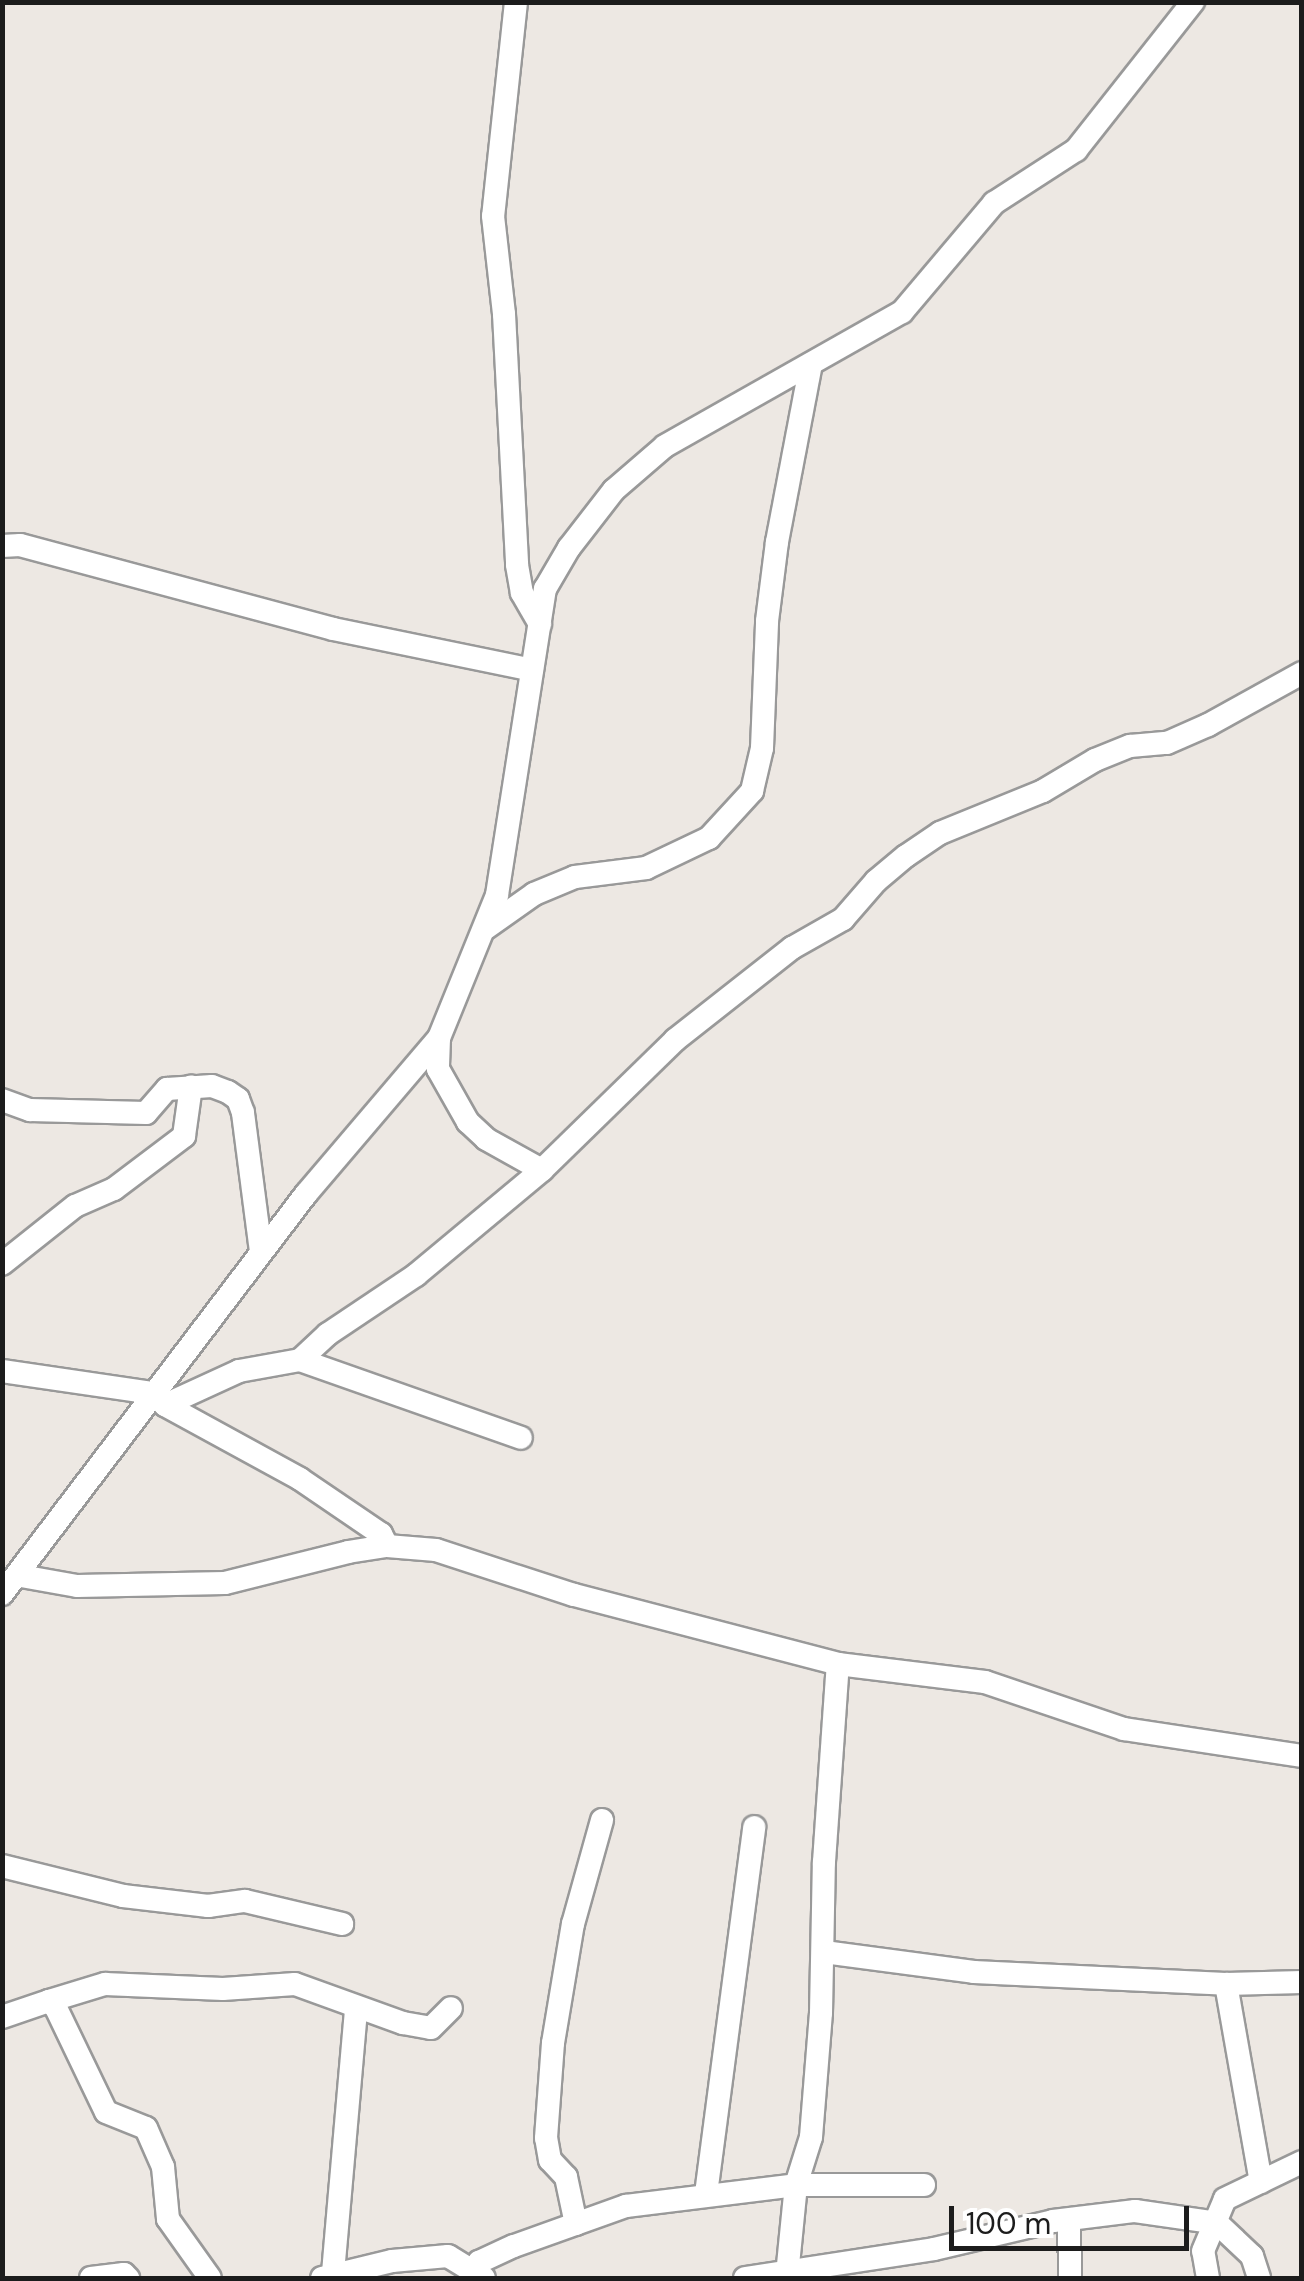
<!DOCTYPE html>
<html>
<head>
<meta charset="utf-8">
<style>
	body { margin:0 }
	#map { position:relative; width:1304px; height:2281px; overflow:hidden; background:#ede8e3; font-family:"DM Sans",sans-serif }
	div>[style] { position:absolute }
	.roads { filter:drop-shadow(2px 0 #999) drop-shadow(-2px 0 #999) drop-shadow(0 2px #999) drop-shadow(0 -2px #999) }
	.minor>* { height:22px; margin:-11px; padding:0 11px; transform-origin:11px; border-radius:11px; background:#fff }
	span { translate:-50% -50%; white-space:nowrap; text-align:center; line-height:1.15; -webkit-text-stroke:8px #fff; paint-order:stroke }
	.frame { position:absolute; inset:0; border:5px solid #1c1c1c; pointer-events:none }
	.scale { position:absolute; left:949px; top:2206px; width:240px; height:45px; box-sizing:border-box; border:5px solid #1c1c1c; border-top:0; padding-left:12px; font-size:30px; line-height:35px; white-space:nowrap; color:#1c1c1c; -webkit-text-stroke:8px #fff; paint-order:stroke }
</style>
</head>
<body>
<div id="map">
	<div class="roads">
		<div class="minor">
			<div style="left:516px;top:2px;width:215px;rotate:96.1deg"></div>
			<div style="left:493px;top:216px;width:99px;rotate:83.6deg"></div>
			<div style="left:504px;top:314px;width:251px;rotate:87deg"></div>
			<div style="left:517px;top:565px;width:28px;rotate:80deg"></div>
			<div style="left:522px;top:593px;width:36px;rotate:60deg"></div>
			<div style="left:2px;top:546px;width:18px;rotate:-3deg"></div>
			<div style="left:20px;top:545px;width:324px;rotate:15deg"></div>
			<div style="left:333px;top:629px;width:203px;rotate:11.6deg"></div>
			<div style="left:486px;top:928px;width:59px;rotate:-35.3deg"></div>
			<div style="left:534px;top:894px;width:44px;rotate:-22.5deg"></div>
			<div style="left:575px;top:877px;width:72px;rotate:-7.2deg"></div>
			<div style="left:646px;top:868px;width:70px;rotate:-25.5deg"></div>
			<div style="left:709px;top:838px;width:64px;rotate:-47.5deg"></div>
			<div style="left:752px;top:791px;width:44px;rotate:-76.9deg"></div>
			<div style="left:762px;top:748px;width:127px;rotate:-87.7deg"></div>
			<div style="left:767px;top:621px;width:80px;rotate:-82.8deg"></div>
			<div style="left:777px;top:542px;width:181px;rotate:-79.2deg"></div>
			<div style="left:439px;top:1038px;width:31px;rotate:92deg"></div>
			<div style="left:438px;top:1069px;width:61px;rotate:60.5deg"></div>
			<div style="left:468px;top:1122px;width:25px;rotate:43deg"></div>
			<div style="left:486px;top:1139px;width:64px;rotate:29deg"></div>
			<div style="left:2px;top:1100px;width:30px;rotate:20deg"></div>
			<div style="left:30px;top:1110px;width:116px;rotate:1.5deg"></div>
			<div style="left:146px;top:1113px;width:32px;rotate:-49deg"></div>
			<div style="left:167px;top:1089px;width:45px;rotate:-3.8deg"></div>
			<div style="left:212px;top:1086px;width:17px;rotate:21deg"></div>
			<div style="left:228px;top:1092px;width:12px;rotate:35deg"></div>
			<div style="left:238px;top:1099px;width:15px;rotate:70deg"></div>
			<div style="left:243px;top:1113px;width:140px;rotate:82.6deg"></div>
			<div style="left:2px;top:1264px;width:93px;rotate:-38.5deg"></div>
			<div style="left:75px;top:1206px;width:43px;rotate:-23.6deg"></div>
			<div style="left:114px;top:1189px;width:88px;rotate:-37.1deg"></div>
			<div style="left:184px;top:1136px;width:50px;rotate:-82deg"></div>
			<div style="left:300px;top:1360px;width:234px;rotate:19.4deg"></div>
			<div style="left:2px;top:1371px;width:153px;rotate:8.3deg"></div>
			<div style="left:153px;top:1393px;width:17px;rotate:45deg"></div>
			<div style="left:165px;top:1405px;width:81px;rotate:-24.7deg"></div>
			<div style="left:239px;top:1371px;width:62px;rotate:-10.2deg"></div>
			<div style="left:300px;top:1360px;width:38px;rotate:-43deg"></div>
			<div style="left:328px;top:1334px;width:106px;rotate:-33.8deg"></div>
			<div style="left:416px;top:1275px;width:164px;rotate:-39.8deg"></div>
			<div style="left:542px;top:1170px;width:186px;rotate:-44.3deg"></div>
			<div style="left:675px;top:1040px;width:149px;rotate:-38.2deg"></div>
			<div style="left:792px;top:948px;width:59px;rotate:-29.6deg"></div>
			<div style="left:843px;top:919px;width:50px;rotate:-49deg"></div>
			<div style="left:876px;top:881px;width:39px;rotate:-40deg"></div>
			<div style="left:906px;top:856px;width:41px;rotate:-34.1deg"></div>
			<div style="left:940px;top:833px;width:111px;rotate:-22.2deg"></div>
			<div style="left:1043px;top:791px;width:61px;rotate:-30.8deg"></div>
			<div style="left:1095px;top:760px;width:38px;rotate:-22deg"></div>
			<div style="left:1130px;top:746px;width:37px;rotate:-5deg"></div>
			<div style="left:1167px;top:743px;width:45px;rotate:-23.7deg"></div>
			<div style="left:1208px;top:725px;width:107px;rotate:-29deg"></div>
			<div style="left:165px;top:1405px;width:154px;rotate:28.7deg"></div>
			<div style="left:300px;top:1479px;width:98px;rotate:34.2deg"></div>
			<div style="left:381px;top:1534px;width:13px;rotate:63deg"></div>
			<div style="left:21px;top:1576px;width:57px;rotate:10.1deg"></div>
			<div style="left:77px;top:1586px;width:148px;rotate:-1.2deg"></div>
			<div style="left:225px;top:1583px;width:127px;rotate:-14.1deg"></div>
			<div style="left:348px;top:1552px;width:39px;rotate:-9deg"></div>
			<div style="left:387px;top:1546px;width:49px;rotate:4.7deg"></div>
			<div style="left:436px;top:1550px;width:145px;rotate:18.1deg"></div>
			<div style="left:574px;top:1595px;width:273px;rotate:14.6deg"></div>
			<div style="left:838px;top:1664px;width:148px;rotate:7deg"></div>
			<div style="left:985px;top:1682px;width:147px;rotate:18.7deg"></div>
			<div style="left:1124px;top:1729px;width:180px;rotate:8.6deg"></div>
			<div style="left:2px;top:1594px;width:502px;rotate:-52.77deg"></div>
			<div style="left:306px;top:1194px;width:205px;rotate:-49.6deg"></div>
			<div style="left:439px;top:1038px;width:154px;rotate:-67.9deg"></div>
			<div style="left:497px;top:895px;width:310px;rotate:-81.1deg"></div>
			<div style="left:545px;top:589px;width:48px;rotate:-59.7deg"></div>
			<div style="left:569px;top:548px;width:73px;rotate:-52.2deg"></div>
			<div style="left:614px;top:490px;width:67px;rotate:-40.8deg"></div>
			<div style="left:665px;top:446px;width:272px;rotate:-29.5deg"></div>
			<div style="left:902px;top:312px;width:143px;rotate:-49.8deg"></div>
			<div style="left:994px;top:203px;width:98px;rotate:-32.9deg"></div>
			<div style="left:1076px;top:150px;width:189px;rotate:-51.7deg"></div>
			<div style="left:2px;top:1866px;width:125px;rotate:13.9deg"></div>
			<div style="left:123px;top:1896px;width:86px;rotate:6.7deg"></div>
			<div style="left:208px;top:1906px;width:37px;rotate:-8deg"></div>
			<div style="left:245px;top:1901px;width:100px;rotate:13.3deg"></div>
			<div style="left:824px;top:1952px;width:151px;rotate:7.6deg"></div>
			<div style="left:974px;top:1972px;width:252px;rotate:2.7deg"></div>
			<div style="left:1226px;top:1984px;width:76px;rotate:-1.5deg"></div>
			<div style="left:1226px;top:1984px;width:201px;rotate:80deg"></div>
			<div style="left:49px;top:2001px;width:59px;rotate:-16.9deg"></div>
			<div style="left:105px;top:1984px;width:118px;rotate:2.4deg"></div>
			<div style="left:223px;top:1989px;width:72px;rotate:-4deg"></div>
			<div style="left:295px;top:1984px;width:115px;rotate:19.9deg"></div>
			<div style="left:403px;top:2023px;width:28px;rotate:10deg"></div>
			<div style="left:431px;top:2028px;width:28px;rotate:-45deg"></div>
			<div style="left:2px;top:2017px;width:50px;rotate:-18.8deg"></div>
			<div style="left:49px;top:2001px;width:10px;rotate:45deg"></div>
			<div style="left:56px;top:2008px;width:115px;rotate:64.3deg"></div>
			<div style="left:106px;top:2112px;width:43px;rotate:21.8deg"></div>
			<div style="left:146px;top:2128px;width:43px;rotate:66.4deg"></div>
			<div style="left:163px;top:2167px;width:52px;rotate:84.5deg"></div>
			<div style="left:168px;top:2219px;width:72px;rotate:54.6deg"></div>
			<div style="left:706px;top:2194px;width:370px;rotate:-82.5deg"></div>
			<div style="left:1069px;top:2221px;width:57px;rotate:89deg"></div>
			<div style="left:576px;top:2224px;width:48px;rotate:-102deg"></div>
			<div style="left:566px;top:2177px;width:23px;rotate:-133deg"></div>
			<div style="left:550px;top:2160px;width:22px;rotate:-100deg"></div>
			<div style="left:546px;top:2138px;width:95px;rotate:-85.8deg"></div>
			<div style="left:553px;top:2043px;width:121px;rotate:-80.5deg"></div>
			<div style="left:573px;top:1924px;width:108px;rotate:-74.4deg"></div>
			<div style="left:473px;top:2272px;width:12px;rotate:-59deg"></div>
			<div style="left:479px;top:2262px;width:38px;rotate:-25deg"></div>
			<div style="left:514px;top:2246px;width:119px;rotate:-19.7deg"></div>
			<div style="left:626px;top:2206px;width:171px;rotate:-7deg"></div>
			<div style="left:796px;top:2185px;width:128px"></div>
			<div style="left:333px;top:2273px;width:266px;rotate:-85deg"></div>
			<div style="left:787px;top:2275px;width:90px;rotate:-84.3deg"></div>
			<div style="left:796px;top:2185px;width:50px;rotate:-72.6deg"></div>
			<div style="left:811px;top:2137px;width:124px;rotate:-85.4deg"></div>
			<div style="left:821px;top:2013px;width:151px;rotate:-88.9deg"></div>
			<div style="left:824px;top:1862px;width:198px;rotate:-86deg"></div>
			<div style="left:91px;top:2278px;width:33px;rotate:-7deg"></div>
			<div style="left:124px;top:2274px;width:6px;rotate:45deg"></div>
			<div style="left:322px;top:2278px;width:72px;rotate:-13.7deg"></div>
			<div style="left:392px;top:2261px;width:56px;rotate:-5.1deg"></div>
			<div style="left:448px;top:2256px;width:42px;rotate:31.4deg"></div>
			<div style="left:745px;top:2278px;width:191px;rotate:-8.7deg"></div>
			<div style="left:934px;top:2249px;width:122px;rotate:-13.2deg"></div>
			<div style="left:1053px;top:2221px;width:83px;rotate:-7deg"></div>
			<div style="left:1135px;top:2211px;width:83px;rotate:8.3deg"></div>
			<div style="left:1217px;top:2223px;width:48px;rotate:43.3deg"></div>
			<div style="left:1252px;top:2256px;width:23px;rotate:72deg"></div>
			<div style="left:1208px;top:2278px;width:27px;rotate:-100deg"></div>
			<div style="left:1203px;top:2251px;width:56px;rotate:-67.1deg"></div>
			<div style="left:1225px;top:2199px;width:85px;rotate:-25.7deg"></div>
		</div>
	</div>
	<div class="frame"></div>
	<div class="scale">100 m</div>
</div>
</body>
</html>
